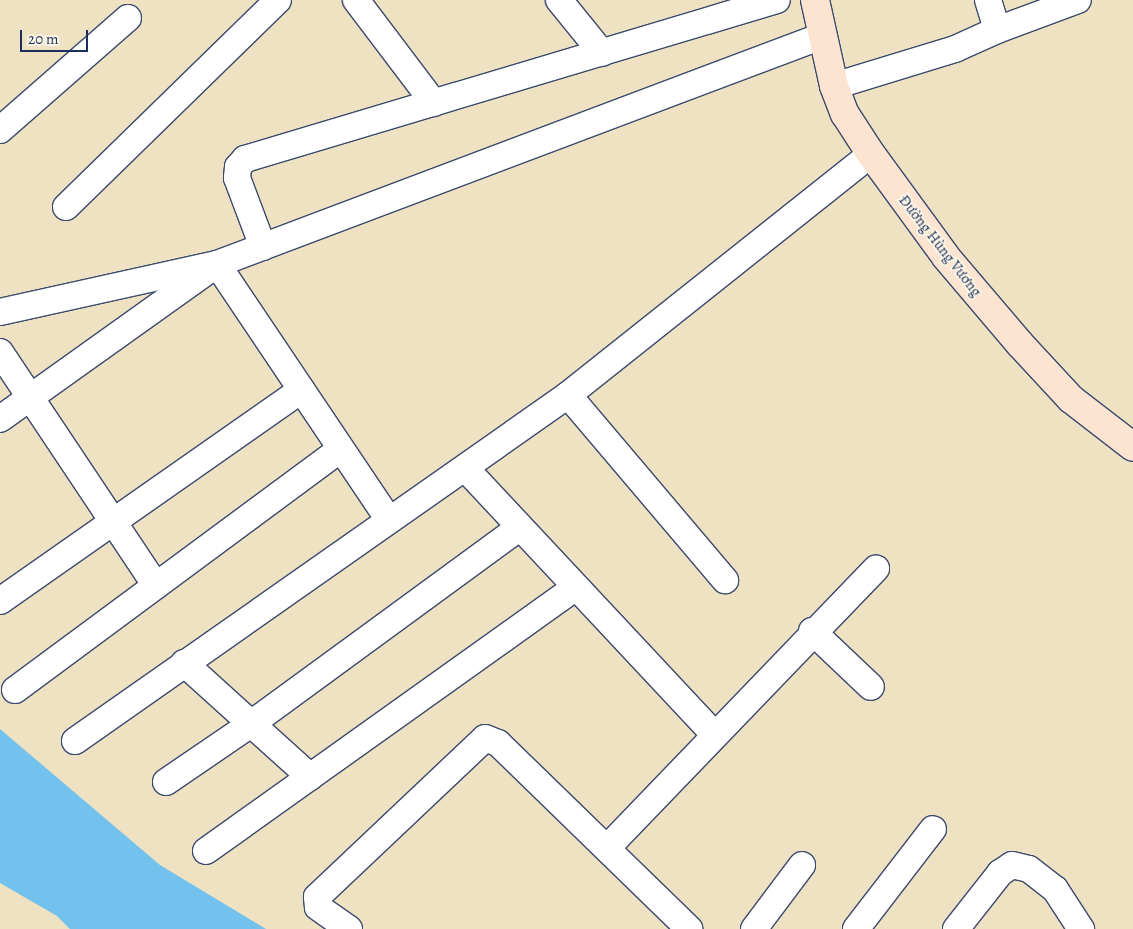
<!DOCTYPE html>
<html>
<head>
<meta charset="utf-8">
<style>
	body { margin:0 }
	#map { position:relative; width:1133px; height:929px; overflow:hidden; background:#efe2c3; font-family:Alegreya,serif }
	div>[style] { position:absolute }
	.water>* { inset:0; background:#73c1ed }
	.roads { filter:drop-shadow(1px 0 #3b4a6d) drop-shadow(-1px 0 #3b4a6d) drop-shadow(0 1px #3b4a6d) drop-shadow(0 -1px #3b4a6d) }
	.street>* { height:26px; margin:-13px; padding:0 13px; transform-origin:13px; border-radius:13px; background:#fff }
	.secondary>* { height:28px; margin:-14px; padding:0 14px; transform-origin:14px; border-radius:14px; background:#fde4d0 }
	span { translate:-50% -50%; white-space:nowrap; text-align:center; line-height:1.15; -webkit-text-stroke:4px #fcf5e5; paint-order:stroke }
	.street-label { font-size:15px; color:#1b2f5e }
	.scale { position:absolute; left:20px; top:30px; width:68px; height:22px; box-sizing:border-box; border:2px solid #1b2f5e; border-top:0; padding-left:6px; font-size:15px; line-height:18px; white-space:nowrap; color:#1b2f5e; -webkit-text-stroke:4px #fcf5e5; paint-order:stroke }
</style>
</head>
<body>
<div id="map">
	<div class="water">
		<div style="clip-path:polygon(0 729px,160px 865px,266px 929px,70px 929px,57px 916px,0 883px)"></div>
	</div>
	<div class="roads">
		<div class="street">
			<div style="left:356px;top:0;width:129px;rotate:52.9deg"></div>
			<div style="left:559px;top:0;width:68px;rotate:50.9deg"></div>
			<div style="left:988px;top:0;width:31px;rotate:73deg"></div>
			<div style="left:997px;top:30px;width:86px;rotate:-20.3deg"></div>
			<div style="left:834px;top:86px;width:127px;rotate:-17deg"></div>
			<div style="left:955px;top:49px;width:46px;rotate:-24.3deg"></div>
			<div style="left:0;top:130px;width:170px;rotate:-41.2deg"></div>
			<div style="left:66px;top:207px;width:296px;rotate:-44.3deg"></div>
			<div style="left:263px;top:247px;width:74px;rotate:-110.6deg"></div>
			<div style="left:237px;top:178px;width:11px;rotate:-85deg"></div>
			<div style="left:238px;top:167px;width:11px;rotate:-49deg"></div>
			<div style="left:245px;top:159px;width:555px;rotate:-16.64deg"></div>
			<div style="left:0;top:312px;width:222px;rotate:-12.5deg"></div>
			<div style="left:217px;top:264px;width:647px;rotate:-20.65deg"></div>
			<div style="left:0;top:352px;width:281px;rotate:56.3deg"></div>
			<div style="left:568px;top:395px;width:243px;rotate:49.7deg"></div>
			<div style="left:0;top:419px;width:267px;rotate:-35.5deg"></div>
			<div style="left:217px;top:264px;width:306px;rotate:56.1deg"></div>
			<div style="left:466px;top:469px;width:363px;rotate:46.9deg"></div>
			<div style="left:0;top:601px;width:368px;rotate:-35deg"></div>
			<div style="left:812px;top:631px;width:81px;rotate:43.5deg"></div>
			<div style="left:184px;top:663px;width:170px;rotate:42.1deg"></div>
			<div style="left:15px;top:690px;width:405px;rotate:-36.5deg"></div>
			<div style="left:75px;top:741px;width:602px;rotate:-35.06deg"></div>
			<div style="left:568px;top:395px;width:387px;rotate:-38.5deg"></div>
			<div style="left:166px;top:782px;width:103px;rotate:-34.3deg"></div>
			<div style="left:251px;top:724px;width:332px;rotate:-36.2deg"></div>
			<div style="left:607px;top:848px;width:388px;rotate:-46.1deg"></div>
			<div style="left:206px;top:851px;width:453px;rotate:-35.5deg"></div>
			<div style="left:349px;top:929px;width:38px;rotate:-145deg"></div>
			<div style="left:318px;top:907px;width:10px;rotate:-96deg"></div>
			<div style="left:317px;top:897px;width:231px;rotate:-43.4deg"></div>
			<div style="left:485px;top:738px;width:14px;rotate:21deg"></div>
			<div style="left:498px;top:743px;width:267px;rotate:44.2deg"></div>
			<div style="left:754px;top:929px;width:80px;rotate:-53.1deg"></div>
			<div style="left:856px;top:929px;width:126px;rotate:-52.4deg"></div>
			<div style="left:956px;top:929px;width:71px;rotate:-51.8deg"></div>
			<div style="left:1000px;top:873px;width:14px;rotate:-34deg"></div>
			<div style="left:1012px;top:865px;width:17px;rotate:13deg"></div>
			<div style="left:1029px;top:869px;width:33px;rotate:38deg"></div>
			<div style="left:1055px;top:889px;width:48px;rotate:57deg"></div>
		</div>
		<div class="secondary">
			<div style="left:815px;top:0;width:88px;rotate:77.5deg"></div>
			<div style="left:834px;top:86px;width:30px;rotate:69deg"></div>
			<div style="left:845px;top:114px;width:48px;rotate:57deg"></div>
			<div style="left:871px;top:154px;width:127px;rotate:53.9deg"></div>
			<div style="left:946px;top:257px;width:114px;rotate:49.6deg"></div>
			<div style="left:1020px;top:344px;width:75px;rotate:47.2deg"></div>
			<div style="left:1071px;top:399px;width:78px;rotate:37.7deg"></div>
		</div>
	</div>
	<div class="street-label">
		<span style="left:940px;top:246px;rotate:52deg">Đường Hùng Vương</span>
	</div>
	<div class="scale">20 m</div>
</div>
</body>
</html>
